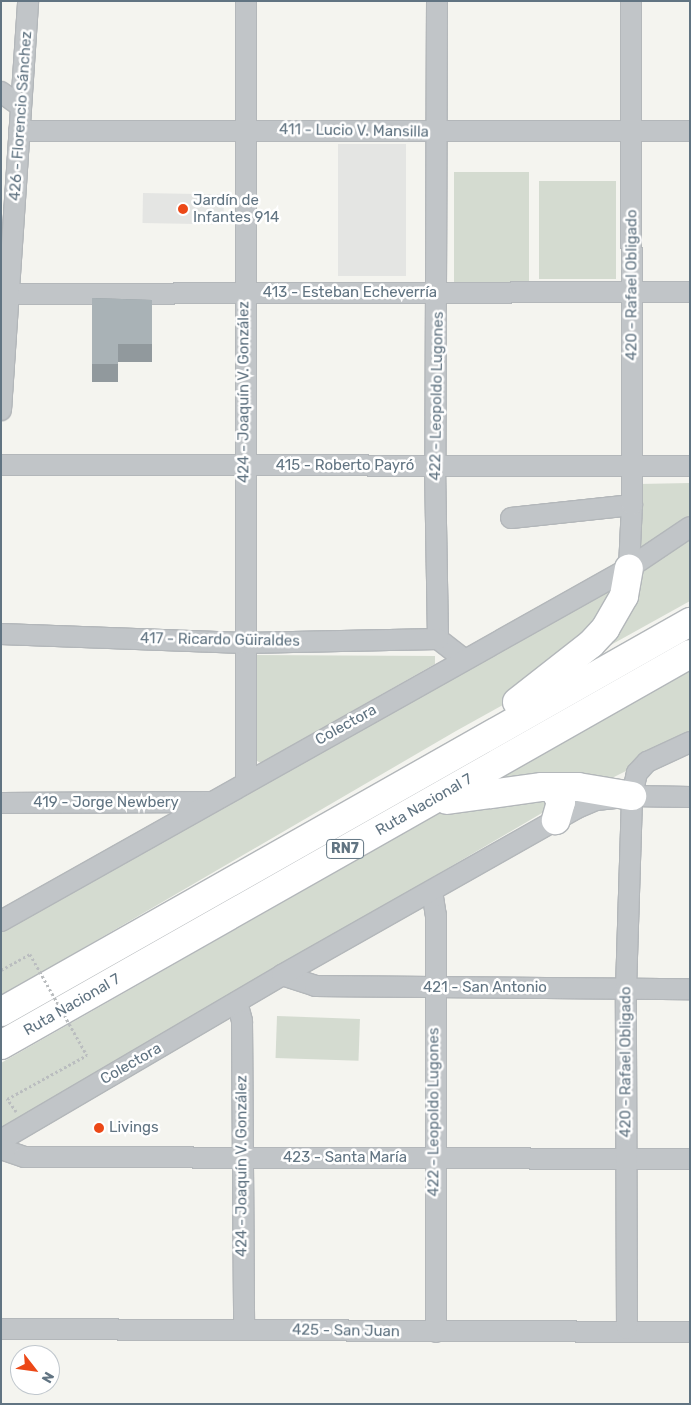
<!DOCTYPE html>
<html>
<head>
<meta charset="utf-8">
<style>
	body { margin:0 }
	#map { position:relative; width:691px; height:1405px; overflow:hidden; background:#f4f4ef; font-family:Rubik,sans-serif }
	div>[style] { position:absolute }
	.built>* { inset:0; background:#e4e5e3; transform-origin:0 0 }
	.green>* { inset:0; background:#d4dbd0; transform-origin:0 0 }
	.path>* { height:2.5px; margin-top:-1.25px; transform-origin:0; background:repeating-linear-gradient(90deg,#babdbf 0 2.5px,transparent 0 5px) }
	.roads { filter:drop-shadow(1px 0 #b3b7ba) drop-shadow(-1px 0 #b3b7ba) drop-shadow(0 1px #b3b7ba) drop-shadow(0 -1px #b3b7ba) }
	.minor>* { height:20px; margin:-10px; padding:0 10px; transform-origin:10px; border-radius:10px; background:#c1c5c8 }
	.highway>* { height:28px; margin:-14px; padding:0 14px; transform-origin:14px; border-radius:14px; background:#fff }
	.path-bridge>* { height:2.5px; margin-top:-1.25px; transform-origin:0; background:repeating-linear-gradient(90deg,#babdbf 0 2.5px,transparent 0 5px) }
	.wall>* { inset:0; background:#91999d }
	.building>* { inset:0; background:#a9b2b6 }
	.dots>* { width:14px; height:14px; translate:-50% -50%; box-sizing:border-box; border:2px solid #fff; border-radius:50% }
	span { translate:-50% -50%; white-space:nowrap; text-align:center; line-height:1.15; -webkit-text-stroke:5px #fff; paint-order:stroke }
	.shield-label span { padding:1px 4px; background:#fff; border:1px solid; border-radius:4px; -webkit-text-stroke-width:0 }
	.shield-label { font-size:14px; color:#617482; font-weight:700 }
	.street-label { font-size:15px; color:#617482 }
	.poi-label { font-size:15px; color:#617482 }
	.left { translate:0 -50%; text-align:left }
	.frame { position:absolute; inset:0; border:2px solid #617482; pointer-events:none }
	.north { position:absolute; left:10px; top:1345px; width:50px; height:50px; box-sizing:border-box; background:#fff; border:1px solid #c0c7cd; border-radius:50%; rotate:120deg; font-size:14px; font-weight:700; line-height:20px; text-align:center; color:#617482 }
	.north::after { content:''; display:block; margin:auto; width:18px; height:22px; background:#ec4817; clip-path:polygon(50% 0,100% 100%,50% 72%,0 100%) }
</style>
</head>
<body>
<div id="map">
	<div class="built">
		<div style="left:406px;top:144px;width:132px;height:68px;rotate:90deg"></div>
		<div style="left:143px;top:193px;width:81px;height:30px;rotate:1deg"></div>
	</div>
	<div class="green">
		<div style="left:454px;top:172px;width:75px;height:112px"></div>
		<div style="left:539px;top:181px;width:77px;height:98px"></div>
		<div style="clip-path:polygon(690px 483px,690px 519px,644px 550px,637px 546px,638px 484px)"></div>
		<div style="clip-path:polygon(690px 531px,690px 601px,456px 731px,1px 996px,1px 922px)"></div>
		<div style="clip-path:polygon(253px 655px,435px 656px,435px 664px,261px 763px,255px 760px)"></div>
		<div style="clip-path:polygon(690px 670px,690px 732px,671px 739px,634px 767px,542px 813px,1px 1130px,1px 1063px)"></div>
		<div style="left:277px;top:1016px;width:83px;height:42px;rotate:2deg"></div>
	</div>
	<div class="path">
		<div style="left:1px;top:970px;width:33px;rotate:-29deg"></div>
		<div style="left:16px;top:1112px;width:16px;rotate:-125deg"></div>
		<div style="left:7px;top:1099px;width:91px;rotate:-28.8deg"></div>
	</div>
	<div class="roads">
		<div class="minor">
			<div style="left:246px;top:1px;width:781px;rotate:90deg"></div>
			<div style="left:437px;top:1px;width:465px;rotate:90.2deg"></div>
			<div style="left:435px;top:466px;width:173px;rotate:89deg"></div>
			<div style="left:438px;top:639px;width:33px;rotate:38deg"></div>
			<div style="left:1px;top:92px;width:24px;rotate:36deg"></div>
			<div style="left:19px;top:131px;width:671px"></div>
			<div style="left:10px;top:294px;width:680px;rotate:-0.17deg"></div>
			<div style="left:1px;top:410px;width:410px;rotate:-86.2deg"></div>
			<div style="left:1px;top:465px;width:689px;rotate:0.08deg"></div>
			<div style="left:511px;top:518px;width:122px;rotate:-6.1deg"></div>
			<div style="left:629px;top:568px;width:63px;rotate:-87.3deg"></div>
			<div style="left:632px;top:505px;width:504px;rotate:-90.11deg"></div>
			<div style="left:1px;top:634px;width:243px;rotate:2.1deg"></div>
			<div style="left:244px;top:643px;width:194px;rotate:-1.2deg"></div>
			<div style="left:1px;top:803px;width:208px;rotate:-0.3deg"></div>
			<div style="left:432px;top:891px;width:24px;rotate:81deg"></div>
			<div style="left:436px;top:915px;width:417px;rotate:90deg"></div>
			<div style="left:1px;top:921px;width:720px;rotate:-29.34deg"></div>
			<div style="left:629px;top:568px;width:73px;rotate:-33.9deg"></div>
			<div style="left:282px;top:975px;width:35px;rotate:18deg"></div>
			<div style="left:315px;top:986px;width:375px;rotate:0.5deg"></div>
			<div style="left:237px;top:1002px;width:20px;rotate:75deg"></div>
			<div style="left:242px;top:1021px;width:308px;rotate:89.6deg"></div>
			<div style="left:1px;top:1140px;width:326px;rotate:-30.4deg"></div>
			<div style="left:282px;top:975px;width:339px;rotate:-29.5deg"></div>
			<div style="left:577px;top:808px;width:21px;rotate:-23deg"></div>
			<div style="left:596px;top:800px;width:36px;rotate:-6deg"></div>
			<div style="left:632px;top:796px;width:58px;rotate:1deg"></div>
			<div style="left:1px;top:1149px;width:24px;rotate:19deg"></div>
			<div style="left:24px;top:1157px;width:666px;rotate:0.17deg"></div>
			<div style="left:1px;top:1329px;width:689px;rotate:0.25deg"></div>
			<div style="left:627px;top:1329px;width:340px;rotate:-90.2deg"></div>
			<div style="left:626px;top:989px;width:193px;rotate:-88.2deg"></div>
			<div style="left:632px;top:796px;width:24px;rotate:-78deg"></div>
			<div style="left:637px;top:773px;width:15px;rotate:-48deg"></div>
			<div style="left:647px;top:762px;width:47px;rotate:-24.9deg"></div>
		</div>
		<div class="highway">
			<div style="left:517px;top:702px;width:94px;rotate:-38.1deg"></div>
			<div style="left:591px;top:644px;width:21px;rotate:-47deg"></div>
			<div style="left:605px;top:629px;width:38px;rotate:-60deg"></div>
			<div style="left:624px;top:596px;width:28px;rotate:-80deg"></div>
			<div style="left:553px;top:787px;width:17px;rotate:62deg"></div>
			<div style="left:561px;top:802px;width:19px;rotate:106deg"></div>
			<div style="left:447px;top:800px;width:96px;rotate:-7.8deg"></div>
			<div style="left:542px;top:787px;width:36px"></div>
			<div style="left:578px;top:787px;width:55px;rotate:9.5deg"></div>
			<div style="left:1px;top:1012px;width:792px;rotate:-29.51deg"></div>
			<div style="left:1px;top:1045px;width:792px;rotate:-29.57deg"></div>
		</div>
	</div>
	<div class="path-bridge">
		<div style="left:30px;top:954px;width:116px;rotate:60.6deg"></div>
	</div>
	<div class="wall">
		<div style="clip-path:polygon(92px 298px,152px 300px,152px 362px,118px 362px,118px 382px,92px 382px)"></div>
	</div>
	<div class="building">
		<div style="clip-path:polygon(92px 298px,152px 300px,152px 344px,118px 344px,118px 364px,92px 364px)"></div>
	</div>
	<div class="dots">
		<div style="left:183px;top:209px;background:#ec4817"></div>
		<div style="left:99px;top:1128px;background:#ec4817"></div>
	</div>
	<div class="shield-label">
		<span style="left:345px;top:849px">RN7</span>
	</div>
	<div class="street-label">
		<span style="left:21px;top:116px;rotate:-86deg">426 - Florencio Sánchez</span>
		<span style="left:354px;top:131px;rotate:1deg">411 - Lucio V. Mansilla</span>
		<span style="left:632px;top:285px;rotate:-90deg">420 - Rafael Obligado</span>
		<span style="left:350px;top:293px">413 - Esteban Echeverría</span>
		<span style="left:244px;top:392px;rotate:-90deg">424 - Joaquín V. González</span>
		<span style="left:437px;top:396px;rotate:-89deg">422 - Leopoldo Lugones</span>
		<span style="left:345px;top:466px">415 - Roberto Payró</span>
		<span style="left:220px;top:640px;rotate:1deg">417 - Ricardo Güiraldes</span>
		<span style="left:346px;top:725px;rotate:-29deg">Colectora</span>
		<span style="left:106px;top:803px">419 - Jorge Newbery</span>
		<span style="left:424px;top:805px;rotate:-30deg">Ruta Nacional 7</span>
		<span style="left:485px;top:988px">421 - San Antonio</span>
		<span style="left:72px;top:1005px;rotate:-30deg">Ruta Nacional 7</span>
		<span style="left:626px;top:1062px;rotate:-90deg">420 - Rafael Obligado</span>
		<span style="left:131px;top:1064px;rotate:-30deg">Colectora</span>
		<span style="left:434px;top:1112px;rotate:-90deg">422 - Leopoldo Lugones</span>
		<span style="left:345px;top:1158px">423 - Santa María</span>
		<span style="left:242px;top:1166px;rotate:-90deg">424 - Joaquín V. González</span>
		<span style="left:346px;top:1331px;rotate:1deg">425 - San Juan</span>
	</div>
	<div class="poi-label">
		<span class="left" style="left:193px;top:209px">Jardín de<br>Infantes 914</span>
		<span class="left" style="left:109px;top:1128px">Livings</span>
	</div>
	<div class="frame"></div>
	<div class="north">N</div>
</div>
</body>
</html>
